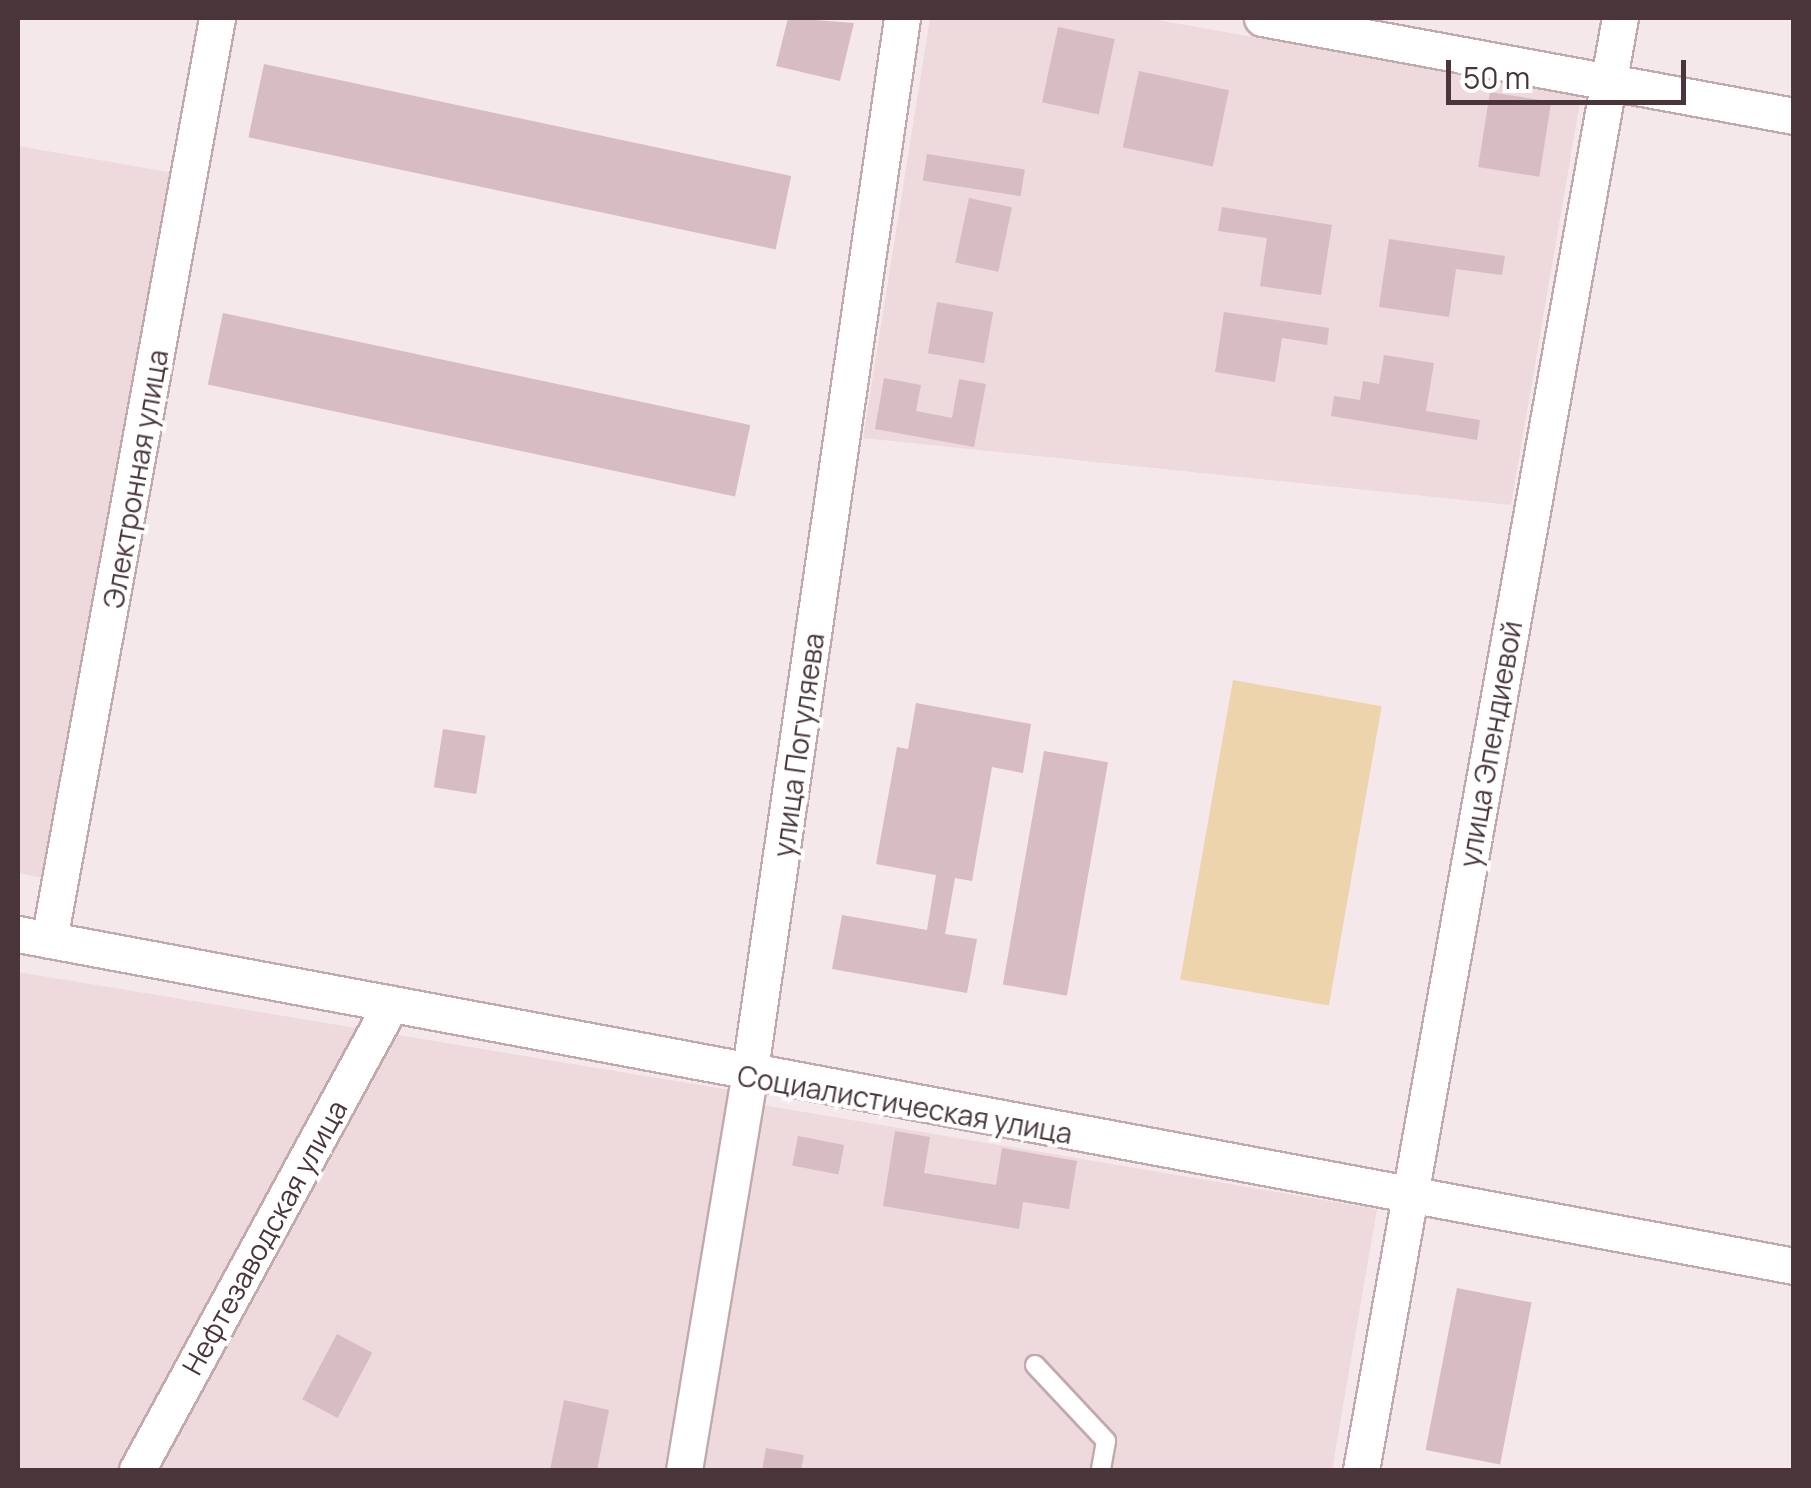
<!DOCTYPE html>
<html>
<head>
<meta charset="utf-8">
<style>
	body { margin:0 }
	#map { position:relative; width:1811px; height:1488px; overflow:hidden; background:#f5e8ea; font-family:Manrope,sans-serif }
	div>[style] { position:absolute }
	.residential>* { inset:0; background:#eed9dd }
	.green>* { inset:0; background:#eed4ac; transform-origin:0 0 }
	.building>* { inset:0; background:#d8bcc3; transform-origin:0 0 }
	.roads { filter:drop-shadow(2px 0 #c2a9ae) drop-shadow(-2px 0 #c2a9ae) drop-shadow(0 2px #c2a9ae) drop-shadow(0 -2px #c2a9ae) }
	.lane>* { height:18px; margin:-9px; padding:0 9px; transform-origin:9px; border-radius:9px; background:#fff }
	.street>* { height:35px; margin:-17.5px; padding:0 17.5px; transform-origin:17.5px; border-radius:17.5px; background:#fff }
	span { translate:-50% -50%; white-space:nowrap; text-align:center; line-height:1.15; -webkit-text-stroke:8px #fff; paint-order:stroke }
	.street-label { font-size:28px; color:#4a353a }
	.frame { position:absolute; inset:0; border:20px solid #4a353a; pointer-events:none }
	.scale { position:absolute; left:1446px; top:60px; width:240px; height:45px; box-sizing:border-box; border:5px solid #4a353a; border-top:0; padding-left:12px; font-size:30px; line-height:35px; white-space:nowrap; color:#4a353a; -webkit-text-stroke:8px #fff; paint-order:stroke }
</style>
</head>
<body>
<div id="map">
	<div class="residential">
		<div style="clip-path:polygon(930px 18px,1147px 18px,1581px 96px,1511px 505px,863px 438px)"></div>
		<div style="clip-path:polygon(18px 146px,174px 173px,54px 880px,18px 873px)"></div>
		<div style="clip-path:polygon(18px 972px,730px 1090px,664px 1470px,18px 1470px)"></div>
		<div style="clip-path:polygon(763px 1105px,1377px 1209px,1332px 1470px,701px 1470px)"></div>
	</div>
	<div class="green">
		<div style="left:1233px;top:680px;width:151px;height:304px;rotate:10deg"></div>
	</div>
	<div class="building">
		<div style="clip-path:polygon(788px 18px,854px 23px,840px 81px,776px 66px)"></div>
		<div style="left:1058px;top:27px;width:58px;height:77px;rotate:12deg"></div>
		<div style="left:264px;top:64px;width:539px;height:75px;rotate:12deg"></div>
		<div style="left:1139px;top:71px;width:92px;height:78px;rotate:12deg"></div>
		<div style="left:1490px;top:92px;width:62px;height:76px;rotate:9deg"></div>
		<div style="left:927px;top:154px;width:99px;height:27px;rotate:9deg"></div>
		<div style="left:969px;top:198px;width:44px;height:66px;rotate:12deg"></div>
		<div style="clip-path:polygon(1222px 207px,1332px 225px,1321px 295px,1260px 286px,1267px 238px,1218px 231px)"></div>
		<div style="clip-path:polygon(1389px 239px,1505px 256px,1502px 275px,1456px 269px,1449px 317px,1379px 307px)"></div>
		<div style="left:937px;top:302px;width:57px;height:52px;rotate:10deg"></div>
		<div style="clip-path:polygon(1224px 312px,1329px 328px,1327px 345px,1282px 338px,1275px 382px,1215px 372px)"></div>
		<div style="left:223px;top:313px;width:539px;height:73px;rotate:12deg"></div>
		<div style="clip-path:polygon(1384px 355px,1434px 363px,1426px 411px,1480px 420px,1477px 440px,1331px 416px,1334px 396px,1360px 400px,1363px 381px,1379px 384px)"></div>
		<div style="clip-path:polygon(884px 378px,921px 385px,916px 411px,952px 418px,959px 379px,986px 384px,974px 447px,875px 429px)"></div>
		<div style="clip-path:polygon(916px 703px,1031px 724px,1023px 773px,992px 767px,972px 881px,955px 878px,945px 934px,977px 939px,967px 993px,832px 969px,842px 915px,927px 930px,936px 875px,876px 864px,897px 747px,908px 749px)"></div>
		<div style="left:443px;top:729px;width:43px;height:59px;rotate:9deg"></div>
		<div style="left:1044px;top:751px;width:65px;height:237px;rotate:10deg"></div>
		<div style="clip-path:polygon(895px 1131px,930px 1137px,924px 1173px,996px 1185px,1002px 1148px,1077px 1161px,1069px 1209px,1023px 1202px,1019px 1229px,883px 1206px)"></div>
		<div style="left:798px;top:1136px;width:47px;height:30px;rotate:11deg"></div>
		<div style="left:1457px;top:1288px;width:76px;height:165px;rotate:11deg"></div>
		<div style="left:337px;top:1334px;width:40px;height:74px;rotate:28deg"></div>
		<div style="clip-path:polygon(564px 1400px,609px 1410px,597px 1470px,550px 1470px)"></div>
		<div style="clip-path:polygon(766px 1448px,804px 1455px,801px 1470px,762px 1470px)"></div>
	</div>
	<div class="roads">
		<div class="lane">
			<div style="left:1035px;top:1365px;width:104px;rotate:46.9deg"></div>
			<div style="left:1106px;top:1441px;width:29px;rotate:100deg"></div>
		</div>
		<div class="street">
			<div style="left:1262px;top:18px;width:541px;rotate:10.44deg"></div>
			<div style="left:18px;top:934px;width:1807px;rotate:10.59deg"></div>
			<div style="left:49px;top:940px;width:937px;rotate:-79.67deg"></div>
			<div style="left:137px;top:1470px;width:531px;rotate:-61.41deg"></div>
			<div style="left:684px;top:1470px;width:399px;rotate:-80.6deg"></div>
			<div style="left:749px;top:1076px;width:1069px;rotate:-81.77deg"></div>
			<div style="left:1361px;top:1470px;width:1475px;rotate:-79.89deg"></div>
		</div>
	</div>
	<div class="street-label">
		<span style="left:135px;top:479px;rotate:-80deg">Электронная улица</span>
		<span style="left:1490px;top:744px;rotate:-80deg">улица Эпендиевой</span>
		<span style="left:798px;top:745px;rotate:-82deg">улица Погуляева</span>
		<span style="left:905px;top:1104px;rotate:10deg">Социалистическая улица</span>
		<span style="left:264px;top:1237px;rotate:-61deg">Нефтезаводская улица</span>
	</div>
	<div class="frame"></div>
	<div class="scale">50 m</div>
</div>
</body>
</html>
